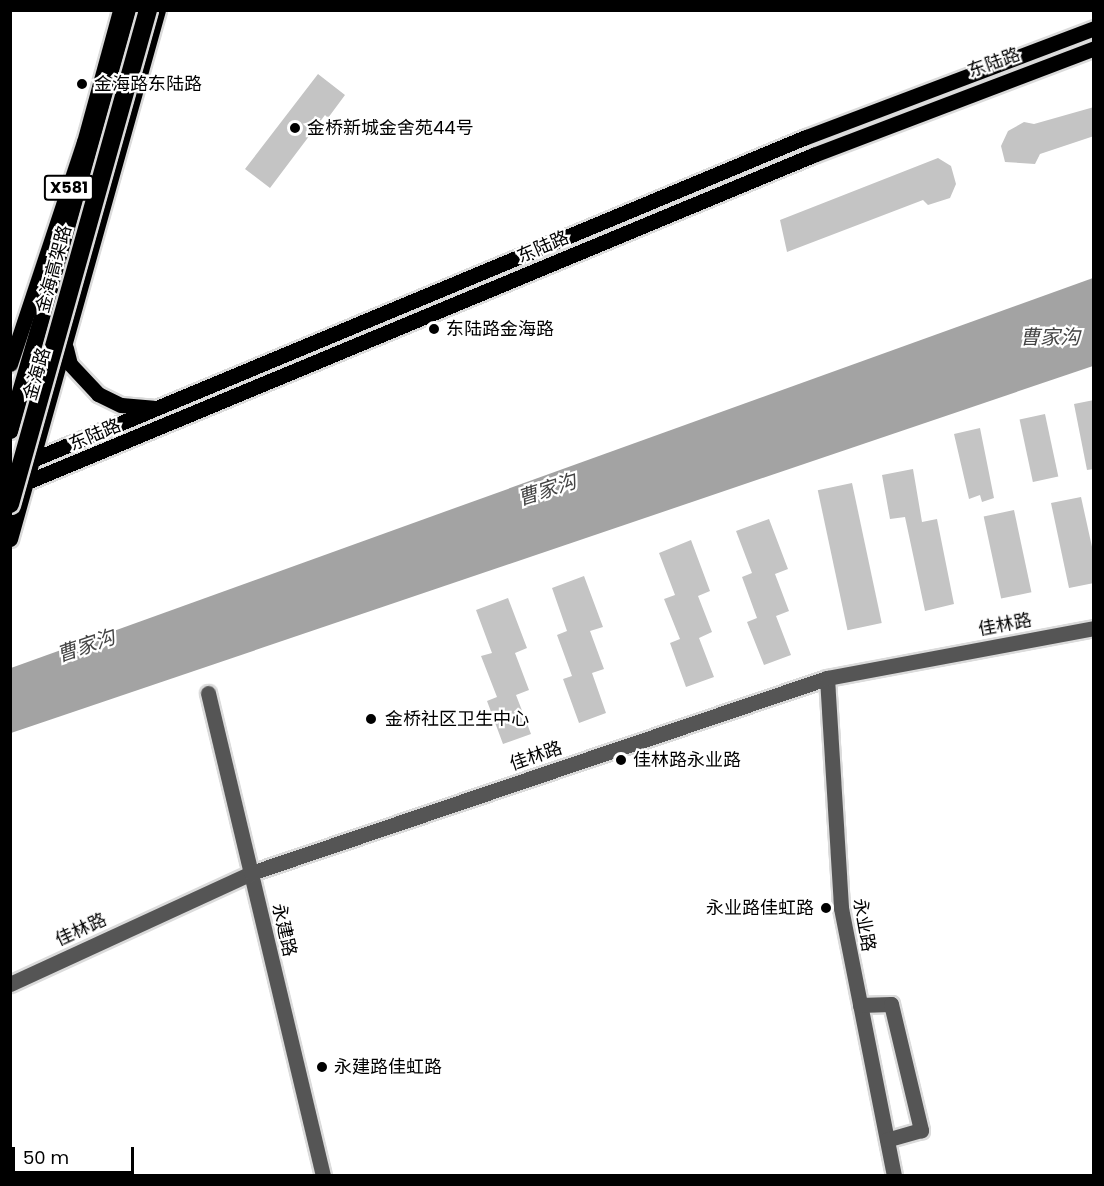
<!DOCTYPE html>
<html>
<head>
<meta charset="utf-8">
<style>
	body { margin:0 }
	#map { position:relative; width:1104px; height:1186px; overflow:hidden; background:#fff; font-family:Poppins,"Noto Sans SC",sans-serif }
	div>[style] { position:absolute }
	.water>* { inset:0; background:#a3a3a3 }
	.building>* { inset:0; background:#c4c4c4; transform-origin:0 0 }
	.roads { filter:drop-shadow(2px 0 #dbdbdb) drop-shadow(-2px 0 #dbdbdb) drop-shadow(0 2px #dbdbdb) drop-shadow(0 -2px #dbdbdb) }
	.minor>* { height:15px; margin:-7.5px; padding:0 7.5px; transform-origin:7.5px; border-radius:7.5px; background:#555 }
	.major>* { height:15px; margin:-7.5px; padding:0 7.5px; transform-origin:7.5px; border-radius:7.5px; background:#000 }
	.highway>* { height:18px; margin:-9px; padding:0 9px; transform-origin:9px; border-radius:9px; background:#000 }
	.bridges { filter:drop-shadow(2px 0 #dbdbdb) drop-shadow(-2px 0 #dbdbdb) drop-shadow(0 2px #dbdbdb) drop-shadow(0 -2px #dbdbdb) }
	.highway-bridge>* { height:18px; margin:-9px; padding:0 9px; transform-origin:9px; border-radius:9px; background:#000 }
	.dots>* { width:16px; height:16px; translate:-50% -50%; box-sizing:border-box; border:3px solid #fff; border-radius:50% }
	span { translate:-50% -50%; white-space:nowrap; text-align:center; line-height:1.15; -webkit-text-stroke:4.5px #fff; paint-order:stroke }
	.shield-label span { padding:2px 4px; background:#fff; border:2px solid; border-radius:4px; -webkit-text-stroke-width:0 }
	.shield-label { font-size:16px; color:#000; font-weight:700 }
	.street-label { font-size:18px; color:#000 }
	.poi-label { font-size:18px; color:#000 }
	.left { translate:0 -50%; text-align:left }
	.right { translate:-100% -50%; text-align:right }
	.water-label { font-size:20px; color:#444; font-style:italic }
	.frame { position:absolute; inset:0; border:12px solid #000; pointer-events:none }
	.scale { position:absolute; left:12px; top:1147px; width:122px; height:27px; box-sizing:border-box; border:3px solid #000; border-top:0; padding-left:8px; font-size:18px; line-height:21px; white-space:nowrap; color:#000; -webkit-text-stroke:4px #fff; paint-order:stroke }
</style>
</head>
<body>
<div id="map">
	<div class="water">
		<div style="clip-path:polygon(1093px 278px,1093px 366px,11px 733px,11px 668px)"></div>
	</div>
	<div class="building">
		<div style="clip-path:polygon(318px 74px,345px 95px,328px 118px,325px 115px,270px 188px,245px 169px)"></div>
		<div style="clip-path:polygon(1094px 107px,1094px 136px,1040px 154px,1035px 164px,1005px 162px,1001px 146px,1008px 131px,1024px 122px,1034px 124px)"></div>
		<div style="clip-path:polygon(938px 158px,951px 166px,956px 184px,950px 198px,928px 205px,923px 200px,787px 252px,780px 220px)"></div>
		<div style="clip-path:polygon(1094px 400px,1094px 469px,1087px 470px,1074px 404px)"></div>
		<div style="left:1045px;top:414px;width:64px;height:26px;rotate:78deg"></div>
		<div style="clip-path:polygon(980px 428px,994px 498px,982px 502px,980px 495px,969px 499px,954px 434px)"></div>
		<div style="clip-path:polygon(913px 469px,922px 522px,937px 519px,954px 604px,925px 611px,905px 517px,890px 519px,882px 475px)"></div>
		<div style="left:852px;top:483px;width:143px;height:35px;rotate:78deg"></div>
		<div style="clip-path:polygon(1081px 497px,1094px 556px,1094px 583px,1069px 588px,1051px 503px)"></div>
		<div style="left:1014px;top:510px;width:84px;height:31px;rotate:78deg"></div>
		<div style="clip-path:polygon(769px 519px,788px 569px,775px 574px,789px 611px,776px 616px,791px 655px,764px 665px,747px 622px,757px 618px,742px 577px,752px 573px,736px 531px)"></div>
		<div style="clip-path:polygon(691px 540px,710px 591px,698px 596px,712px 632px,699px 638px,714px 677px,686px 687px,670px 643px,680px 639px,664px 599px,675px 595px,659px 553px)"></div>
		<div style="clip-path:polygon(584px 576px,603px 627px,590px 631px,604px 669px,592px 673px,606px 713px,579px 723px,563px 679px,572px 676px,557px 635px,567px 631px,552px 588px)"></div>
		<div style="clip-path:polygon(508px 598px,527px 648px,515px 653px,529px 690px,516px 695px,531px 734px,503px 744px,487px 701px,497px 697px,481px 656px,492px 653px,476px 610px)"></div>
	</div>
	<div class="roads">
		<div class="minor">
			<div style="left:827px;top:678px;width:230px;rotate:86.5deg"></div>
			<div style="left:841px;top:908px;width:273px;rotate:78.8deg"></div>
			<div style="left:208px;top:693px;width:497px;rotate:76.6deg"></div>
			<div style="left:10px;top:984px;width:265px;rotate:-24.7deg"></div>
			<div style="left:251px;top:873px;width:608px;rotate:-18.7deg"></div>
			<div style="left:827px;top:678px;width:272px;rotate:-10.6deg"></div>
			<div style="left:860px;top:1005px;width:31px;rotate:-2deg"></div>
			<div style="left:891px;top:1004px;width:130px;rotate:76.6deg"></div>
			<div style="left:921px;top:1130px;width:35px;rotate:164deg"></div>
		</div>
		<div class="major">
			<div style="left:66px;top:348px;width:16px;rotate:76deg"></div>
			<div style="left:70px;top:364px;width:41px;rotate:47deg"></div>
			<div style="left:98px;top:394px;width:25px;rotate:26deg"></div>
			<div style="left:121px;top:405px;width:32px;rotate:5deg"></div>
			<div style="left:10px;top:364px;width:234px;rotate:-71.6deg"></div>
			<div style="left:84px;top:142px;width:137px;rotate:-74.7deg"></div>
			<div style="left:13px;top:468px;width:859px;rotate:-22.66deg"></div>
			<div style="left:806px;top:137px;width:308px;rotate:-20.7deg"></div>
			<div style="left:10px;top:489px;width:870px;rotate:-22.58deg"></div>
			<div style="left:813px;top:155px;width:301px;rotate:-20.8deg"></div>
			<div style="left:10px;top:539px;width:549px;rotate:-74.37deg"></div>
		</div>
		<div class="highway">
			<div style="left:10px;top:430px;width:438px;rotate:-73.7deg"></div>
		</div>
	</div>
	<div class="bridges">
		<div class="highway-bridge">
			<div style="left:10px;top:504px;width:513px;rotate:-74.39deg"></div>
		</div>
	</div>
	<div class="dots">
		<div style="left:82px;top:84px;background:#000"></div>
		<div style="left:295px;top:128px;background:#000"></div>
		<div style="left:434px;top:329px;background:#000"></div>
		<div style="left:371px;top:719px;background:#000"></div>
		<div style="left:621px;top:760px;background:#000"></div>
		<div style="left:826px;top:908px;background:#000"></div>
		<div style="left:322px;top:1067px;background:#000"></div>
	</div>
	<div class="shield-label">
		<span style="left:69px;top:188px">X581</span>
	</div>
	<div class="street-label">
		<span style="left:994px;top:63px;rotate:-20deg">东陆路</span>
		<span style="left:543px;top:247px;rotate:-23deg">东陆路</span>
		<span style="left:54px;top:269px;rotate:-75deg">金海高架路</span>
		<span style="left:37px;top:374px;rotate:-74deg">金海路</span>
		<span style="left:95px;top:435px;rotate:-23deg">东陆路</span>
		<span style="left:1005px;top:625px;rotate:-11deg">佳林路</span>
		<span style="left:536px;top:756px;rotate:-19deg">佳林路</span>
		<span style="left:864px;top:925px;rotate:80deg">永业路</span>
		<span style="left:81px;top:930px;rotate:-25deg">佳林路</span>
		<span style="left:284px;top:930px;rotate:77deg">永建路</span>
	</div>
	<div class="poi-label">
		<span class="left" style="left:94px;top:84px">金海路东陆路</span>
		<span class="left" style="left:307px;top:128px">金桥新城金舍苑44号</span>
		<span class="left" style="left:446px;top:329px">东陆路金海路</span>
		<span class="left" style="left:385px;top:719px">金桥社区卫生中心</span>
		<span class="left" style="left:633px;top:760px">佳林路永业路</span>
		<span class="right" style="left:814px;top:908px">永业路佳虹路</span>
		<span class="left" style="left:334px;top:1067px">永建路佳虹路</span>
	</div>
	<div class="water-label">
		<span style="left:1050px;top:337px">曹家沟</span>
		<span style="left:547px;top:490px;rotate:-18deg">曹家沟</span>
		<span style="left:86px;top:646px;rotate:-19deg">曹家沟</span>
	</div>
	<div class="frame"></div>
	<div class="scale">50 m</div>
</div>
</body>
</html>
